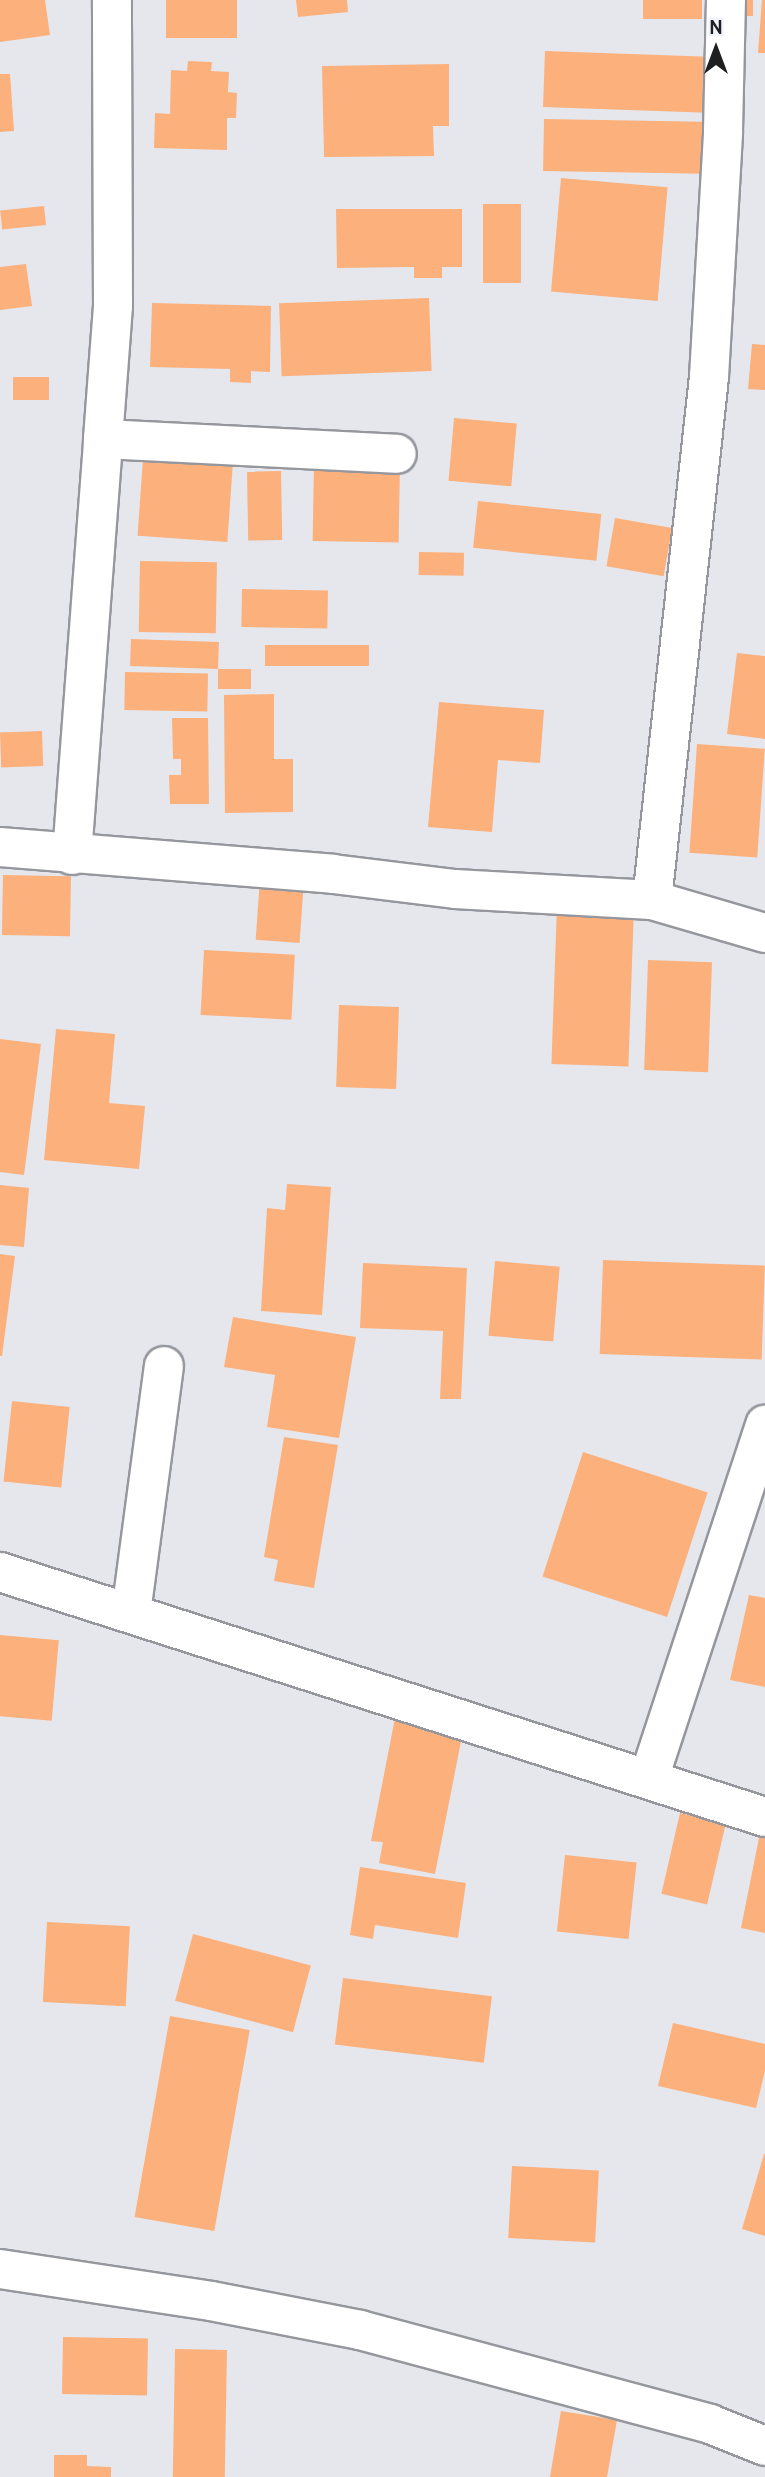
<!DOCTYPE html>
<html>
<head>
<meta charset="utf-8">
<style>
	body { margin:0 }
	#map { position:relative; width:765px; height:2477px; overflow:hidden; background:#e5e7ed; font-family:Cabin,sans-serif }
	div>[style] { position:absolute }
	.building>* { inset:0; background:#fcb07c; transform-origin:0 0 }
	.roads { filter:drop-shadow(2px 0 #95979d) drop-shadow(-2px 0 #95979d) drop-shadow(0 2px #95979d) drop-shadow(0 -2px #95979d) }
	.street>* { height:38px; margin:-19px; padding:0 19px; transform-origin:19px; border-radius:19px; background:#fff }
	span { translate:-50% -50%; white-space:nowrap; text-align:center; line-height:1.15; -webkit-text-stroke:7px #f2f4fb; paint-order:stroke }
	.north { position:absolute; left:681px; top:14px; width:70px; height:70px; -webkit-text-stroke:5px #f2f4fb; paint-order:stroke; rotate:0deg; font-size:19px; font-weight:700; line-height:28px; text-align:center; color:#1e1f21 }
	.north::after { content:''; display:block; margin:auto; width:24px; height:32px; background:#1e1f21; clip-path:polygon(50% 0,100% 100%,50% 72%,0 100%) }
</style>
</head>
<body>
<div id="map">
	<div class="building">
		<div style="clip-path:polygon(0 0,45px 0,50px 35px,0 42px)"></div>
		<div style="left:166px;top:0;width:71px;height:38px"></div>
		<div style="clip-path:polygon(296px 0,347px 0,348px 12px,298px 17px)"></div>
		<div style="left:643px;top:0;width:59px;height:19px"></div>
		<div style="left:729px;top:0;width:24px;height:16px"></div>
		<div style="clip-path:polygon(762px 0,765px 0,765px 53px,758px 53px)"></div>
		<div style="left:545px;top:51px;width:178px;height:56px;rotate:2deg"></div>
		<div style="clip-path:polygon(188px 61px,212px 62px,211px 71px,229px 72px,228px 92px,237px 93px,236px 118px,227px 118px,227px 150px,154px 148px,155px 113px,170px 114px,171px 70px,187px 71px)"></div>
		<div style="clip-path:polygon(449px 64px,449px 126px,433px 126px,434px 156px,324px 157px,322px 66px)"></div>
		<div style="clip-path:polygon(0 74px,10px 74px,14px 131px,0 132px)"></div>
		<div style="left:544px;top:119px;width:174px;height:52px;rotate:1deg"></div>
		<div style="left:561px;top:178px;width:107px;height:114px;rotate:5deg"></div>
		<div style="left:483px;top:204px;width:38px;height:79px"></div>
		<div style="left:44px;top:206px;width:19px;height:44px;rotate:84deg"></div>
		<div style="clip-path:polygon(336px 209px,462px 209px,462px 267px,442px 267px,442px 278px,414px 278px,414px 267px,337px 268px)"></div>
		<div style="clip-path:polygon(26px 264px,32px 306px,0 310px,0 267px)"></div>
		<div style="left:429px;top:298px;width:73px;height:150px;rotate:88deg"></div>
		<div style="clip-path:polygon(152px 303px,271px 306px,270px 372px,251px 371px,251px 383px,230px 382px,230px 369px,150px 367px)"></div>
		<div style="clip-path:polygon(752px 344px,765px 345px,765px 390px,748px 389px)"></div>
		<div style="left:13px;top:377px;width:36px;height:23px"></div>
		<div style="left:454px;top:418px;width:63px;height:63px;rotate:5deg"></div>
		<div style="left:144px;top:444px;width:90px;height:92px;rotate:4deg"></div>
		<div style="left:314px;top:462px;width:86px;height:79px;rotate:1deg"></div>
		<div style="left:281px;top:471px;width:69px;height:34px;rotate:89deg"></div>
		<div style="left:478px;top:501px;width:124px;height:47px;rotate:6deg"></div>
		<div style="left:615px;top:518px;width:58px;height:49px;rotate:10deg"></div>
		<div style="left:419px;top:552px;width:45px;height:23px;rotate:1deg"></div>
		<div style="left:140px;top:561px;width:77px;height:71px;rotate:1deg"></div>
		<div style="left:242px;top:589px;width:86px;height:38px;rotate:1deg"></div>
		<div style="left:131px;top:639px;width:88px;height:27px;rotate:2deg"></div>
		<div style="left:369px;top:645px;width:21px;height:104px;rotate:90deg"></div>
		<div style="clip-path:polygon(737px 653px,765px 656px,765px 739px,727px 734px)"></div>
		<div style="left:218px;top:669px;width:33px;height:20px"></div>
		<div style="left:125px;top:672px;width:83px;height:38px;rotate:1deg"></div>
		<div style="clip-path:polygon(274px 694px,274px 759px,293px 759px,293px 812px,225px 813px,224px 695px)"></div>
		<div style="clip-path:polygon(439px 702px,544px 710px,540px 763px,498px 760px,492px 832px,428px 827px)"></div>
		<div style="clip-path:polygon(172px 718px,208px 718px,209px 804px,170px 804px,169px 775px,181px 775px,181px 759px,173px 759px)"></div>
		<div style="left:42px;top:731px;width:35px;height:42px;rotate:88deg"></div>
		<div style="left:697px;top:744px;width:68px;height:109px;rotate:4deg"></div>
		<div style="left:3px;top:875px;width:68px;height:60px;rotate:1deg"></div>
		<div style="left:260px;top:878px;width:44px;height:62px;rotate:4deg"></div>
		<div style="left:557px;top:905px;width:77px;height:159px;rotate:2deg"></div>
		<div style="left:204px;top:950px;width:91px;height:65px;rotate:3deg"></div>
		<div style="left:648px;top:960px;width:64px;height:110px;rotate:2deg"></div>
		<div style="left:339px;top:1005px;width:60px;height:82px;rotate:2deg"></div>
		<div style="clip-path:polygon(56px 1029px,115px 1034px,109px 1103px,145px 1106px,139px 1169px,44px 1160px)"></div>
		<div style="clip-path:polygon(0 1039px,41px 1044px,24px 1175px,0 1172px)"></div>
		<div style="clip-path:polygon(287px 1184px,331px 1187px,322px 1315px,261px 1311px,267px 1208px,285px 1210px)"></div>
		<div style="clip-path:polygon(0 1185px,29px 1188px,24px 1247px,0 1245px)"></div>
		<div style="clip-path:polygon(0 1254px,15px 1256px,2px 1356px,0 1356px)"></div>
		<div style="left:603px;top:1260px;width:162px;height:94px;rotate:2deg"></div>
		<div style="left:495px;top:1261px;width:65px;height:75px;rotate:5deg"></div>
		<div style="clip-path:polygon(363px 1263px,467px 1268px,461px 1399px,440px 1399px,443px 1331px,360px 1328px)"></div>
		<div style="clip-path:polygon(233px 1317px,356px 1337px,339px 1438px,267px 1427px,275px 1375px,224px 1367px)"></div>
		<div style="left:12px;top:1401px;width:58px;height:81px;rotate:6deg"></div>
		<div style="clip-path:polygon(284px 1437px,338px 1445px,314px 1588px,274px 1581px,278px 1560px,264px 1557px)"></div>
		<div style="left:583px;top:1452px;width:131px;height:131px;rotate:18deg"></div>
		<div style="clip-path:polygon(749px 1595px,765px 1598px,765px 1687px,730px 1680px)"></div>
		<div style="left:0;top:1635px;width:59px;height:81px;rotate:5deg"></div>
		<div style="clip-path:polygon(396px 1713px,464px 1726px,435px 1874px,379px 1863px,383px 1842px,371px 1841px)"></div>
		<div style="left:680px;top:1813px;width:47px;height:83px;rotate:13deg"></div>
		<div style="clip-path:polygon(761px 1828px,765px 1828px,765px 1933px,741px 1928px)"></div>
		<div style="left:565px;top:1855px;width:72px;height:77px;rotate:6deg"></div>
		<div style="clip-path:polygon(360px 1867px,466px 1883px,458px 1938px,375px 1925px,373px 1939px,350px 1935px)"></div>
		<div style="left:47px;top:1922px;width:83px;height:80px;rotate:3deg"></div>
		<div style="left:193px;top:1934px;width:122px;height:69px;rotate:15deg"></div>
		<div style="left:343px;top:1978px;width:150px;height:67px;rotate:7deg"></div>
		<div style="left:170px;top:2016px;width:81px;height:204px;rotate:10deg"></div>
		<div style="clip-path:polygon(673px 2023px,765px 2044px,765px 2071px,756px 2108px,658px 2086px)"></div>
		<div style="clip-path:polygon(764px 2154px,765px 2154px,765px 2236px,742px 2229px)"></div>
		<div style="left:512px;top:2166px;width:87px;height:72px;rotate:3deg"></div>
		<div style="left:63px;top:2337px;width:85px;height:57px;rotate:1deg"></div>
		<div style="left:175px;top:2349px;width:52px;height:128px;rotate:1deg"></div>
		<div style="clip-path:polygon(561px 2411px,617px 2420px,607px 2477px,550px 2477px)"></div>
		<div style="clip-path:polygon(54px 2455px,87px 2455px,87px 2466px,111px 2467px,111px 2477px,54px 2477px)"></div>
	</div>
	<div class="roads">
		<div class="street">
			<div style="left:103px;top:439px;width:133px;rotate:-85.7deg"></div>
			<div style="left:113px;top:306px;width:306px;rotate:-90.2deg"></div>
			<div style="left:0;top:847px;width:334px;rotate:4.6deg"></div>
			<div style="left:333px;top:874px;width:123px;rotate:7deg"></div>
			<div style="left:455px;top:889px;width:197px;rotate:3.2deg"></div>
			<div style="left:652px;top:900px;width:118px;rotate:16.3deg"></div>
			<div style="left:72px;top:855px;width:417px;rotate:-85.7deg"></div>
			<div style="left:103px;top:439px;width:294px;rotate:2.9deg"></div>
			<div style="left:652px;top:900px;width:526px;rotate:-83.78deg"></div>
			<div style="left:709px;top:377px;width:246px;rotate:-86.7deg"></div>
			<div style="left:723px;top:131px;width:131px;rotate:-88.7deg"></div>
			<div style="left:0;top:1572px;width:803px;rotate:17.76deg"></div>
			<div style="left:131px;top:1613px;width:249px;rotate:-82.4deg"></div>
			<div style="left:649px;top:1778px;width:372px;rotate:-71.8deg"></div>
			<div style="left:0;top:2269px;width:213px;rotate:8.6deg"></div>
			<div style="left:211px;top:2301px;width:152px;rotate:11deg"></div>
			<div style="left:360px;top:2330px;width:362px;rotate:15deg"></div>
			<div style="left:710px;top:2424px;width:59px;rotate:21.8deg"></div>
		</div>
	</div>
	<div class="north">N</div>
</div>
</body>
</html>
